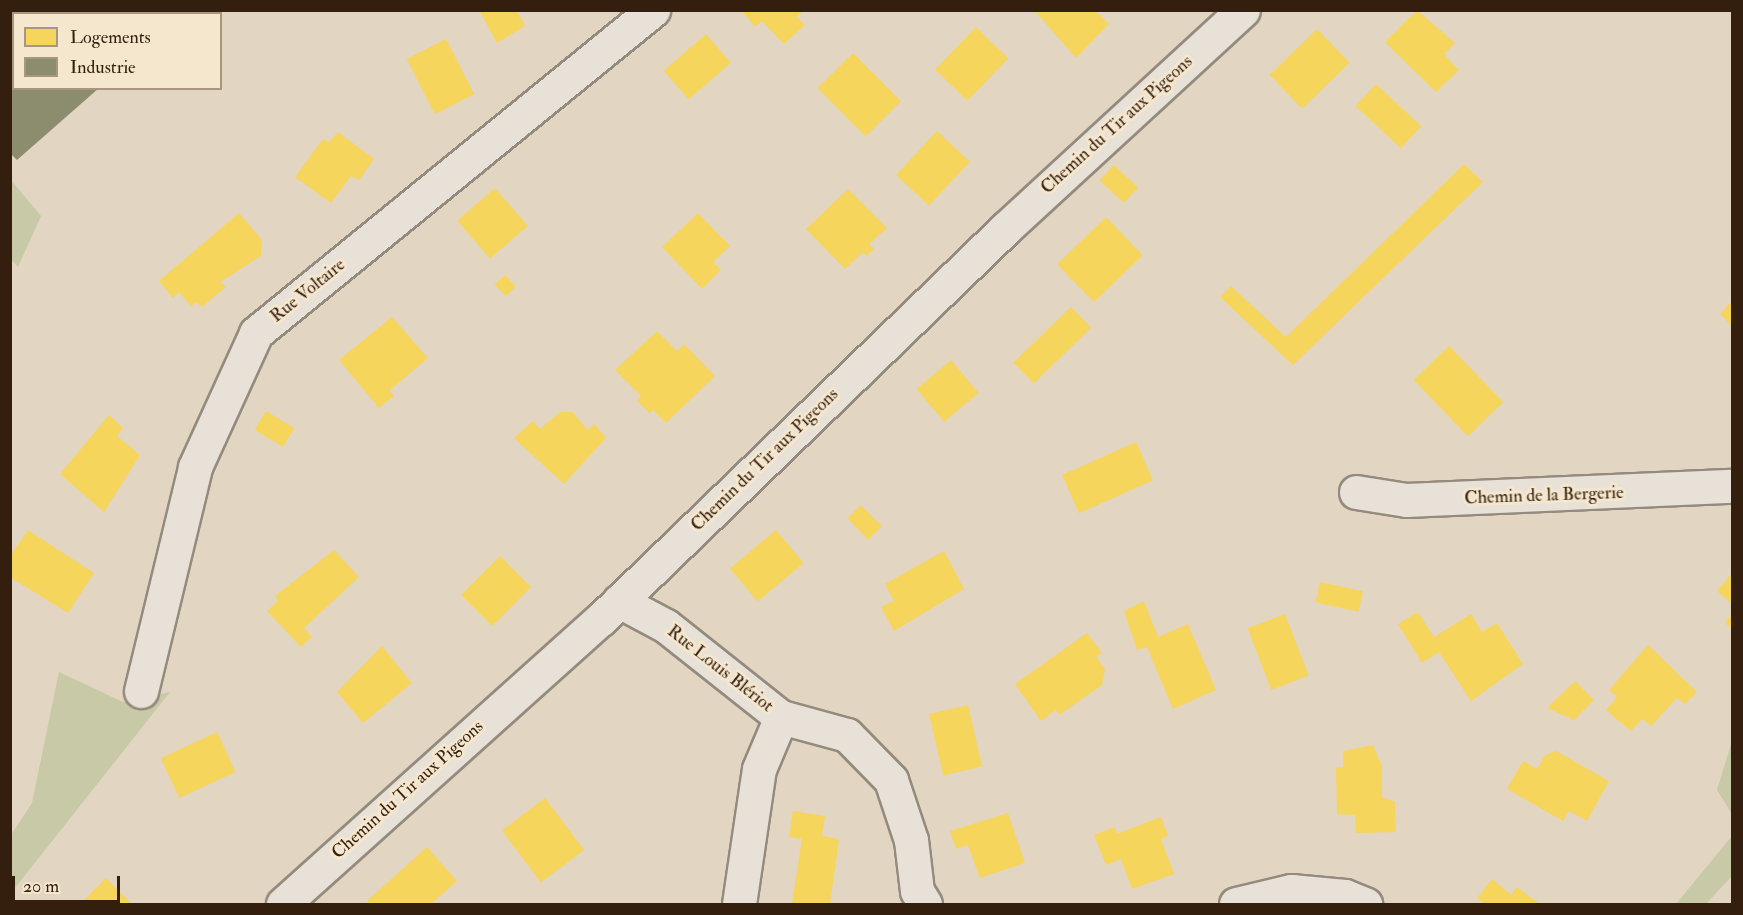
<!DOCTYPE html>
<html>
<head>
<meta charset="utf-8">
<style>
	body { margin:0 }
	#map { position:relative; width:1743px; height:915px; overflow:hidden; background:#e2d5c1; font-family:"IM FELL Double Pica",serif }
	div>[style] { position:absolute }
	.green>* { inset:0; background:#c8c9a7 }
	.homes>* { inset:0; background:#f6d55c; transform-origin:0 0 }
	.industry>* { inset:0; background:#8c8c6e }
	.roads { filter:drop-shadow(2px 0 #948a7d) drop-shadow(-2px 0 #948a7d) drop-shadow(0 2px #948a7d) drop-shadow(0 -2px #948a7d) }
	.minor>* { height:33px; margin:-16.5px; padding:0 16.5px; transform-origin:16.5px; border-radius:16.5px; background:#e7e1d7 }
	span { translate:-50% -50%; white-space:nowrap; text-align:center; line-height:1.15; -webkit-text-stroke:6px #f5e6ce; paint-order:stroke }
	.street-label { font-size:18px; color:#341f0e }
	.frame { position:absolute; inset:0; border:12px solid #341f0e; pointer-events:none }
	.legend { position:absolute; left:12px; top:12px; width:210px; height:78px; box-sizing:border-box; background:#f5e6ce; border:2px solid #a89681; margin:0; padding:8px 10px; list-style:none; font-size:18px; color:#341f0e }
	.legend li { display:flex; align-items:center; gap:12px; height:30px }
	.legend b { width:30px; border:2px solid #a89681 }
	.scale { position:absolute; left:12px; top:876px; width:108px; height:27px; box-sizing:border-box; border:3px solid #341f0e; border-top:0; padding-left:8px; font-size:18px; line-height:21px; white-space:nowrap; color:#341f0e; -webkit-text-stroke:4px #f5e6ce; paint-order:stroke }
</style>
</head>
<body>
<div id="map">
	<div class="green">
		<div style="clip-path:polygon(11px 180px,41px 216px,18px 267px,11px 259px)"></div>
		<div style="clip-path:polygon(59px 672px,123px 702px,170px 692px,11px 893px,11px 835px,32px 803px)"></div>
		<div style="clip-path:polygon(1732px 741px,1732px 814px,1717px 790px)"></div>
		<div style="clip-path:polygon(1732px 836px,1732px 876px,1706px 904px,1676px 904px)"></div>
	</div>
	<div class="homes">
		<div style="clip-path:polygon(479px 10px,517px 10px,525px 26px,497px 43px)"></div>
		<div style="clip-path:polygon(741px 10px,804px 10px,797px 17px,805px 25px,784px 44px,762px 21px,755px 27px)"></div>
		<div style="clip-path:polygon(1034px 10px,1095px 10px,1109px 24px,1076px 58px)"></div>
		<div style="clip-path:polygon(1417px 10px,1455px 43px,1444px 54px,1459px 70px,1436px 92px,1385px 42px)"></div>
		<div style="left:976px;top:27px;width:45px;height:59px;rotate:44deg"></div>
		<div style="left:1317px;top:29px;width:47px;height:66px;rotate:46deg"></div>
		<div style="left:706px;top:34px;width:38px;height:56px;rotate:49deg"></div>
		<div style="left:446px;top:39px;width:62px;height:44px;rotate:63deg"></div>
		<div style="left:853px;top:53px;width:68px;height:50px;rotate:45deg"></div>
		<div style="left:1376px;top:84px;width:62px;height:30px;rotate:43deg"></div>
		<div style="left:937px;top:131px;width:45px;height:60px;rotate:43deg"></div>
		<div style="clip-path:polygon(338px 132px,374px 159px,359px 180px,351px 176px,331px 203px,295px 177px,323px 139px,329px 142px)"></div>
		<div style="clip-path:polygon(1464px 164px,1483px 182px,1293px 365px,1220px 297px,1231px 286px,1286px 337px)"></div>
		<div style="left:1114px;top:165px;width:33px;height:21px;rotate:43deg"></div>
		<div style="left:495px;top:188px;width:50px;height:50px;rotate:49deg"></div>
		<div style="clip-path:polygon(848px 189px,887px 228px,869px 244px,874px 249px,867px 256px,863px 252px,845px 269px,806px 229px)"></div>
		<div style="clip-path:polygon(239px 213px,262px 240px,261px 256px,220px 282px,226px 287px,202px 307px,197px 302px,191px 306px,179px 292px,173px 298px,159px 281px)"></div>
		<div style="clip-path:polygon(698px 213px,730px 246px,713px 262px,721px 270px,702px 289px,662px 247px)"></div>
		<div style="left:1106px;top:217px;width:53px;height:68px;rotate:46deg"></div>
		<div style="left:505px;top:275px;width:16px;height:14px;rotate:47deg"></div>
		<div style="clip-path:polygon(1732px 301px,1732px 326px,1720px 314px)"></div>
		<div style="left:1071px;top:307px;width:29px;height:80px;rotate:46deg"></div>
		<div style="clip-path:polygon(392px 317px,428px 358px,390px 390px,394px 396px,379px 408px,339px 360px)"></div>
		<div style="clip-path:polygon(657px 331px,677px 351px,684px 344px,715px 376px,666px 423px,653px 410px,649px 413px,637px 400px,641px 396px,615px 370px)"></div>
		<div style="left:1449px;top:346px;width:78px;height:49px;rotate:46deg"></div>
		<div style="left:951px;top:360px;width:43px;height:45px;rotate:50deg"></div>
		<div style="left:266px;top:411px;width:33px;height:22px;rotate:31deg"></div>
		<div style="clip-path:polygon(560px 412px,572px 412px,588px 430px,594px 424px,606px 438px,564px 484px,514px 438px,533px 421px,540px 429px)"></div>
		<div style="clip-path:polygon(109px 415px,123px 428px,117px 436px,140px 455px,104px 512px,60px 474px)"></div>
		<div style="left:1136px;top:442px;width:42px;height:81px;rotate:66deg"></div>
		<div style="left:861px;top:505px;width:30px;height:19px;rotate:46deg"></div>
		<div style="clip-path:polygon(28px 530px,94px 573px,68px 613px,10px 577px,10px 556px)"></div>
		<div style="left:776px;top:530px;width:43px;height:60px;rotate:50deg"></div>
		<div style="clip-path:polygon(334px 550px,359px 577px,304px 628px,312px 637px,301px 647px,267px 611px,278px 601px,275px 596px)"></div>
		<div style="clip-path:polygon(944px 551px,964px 589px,894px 631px,881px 607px,894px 601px,885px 584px)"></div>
		<div style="left:500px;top:556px;width:44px;height:55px;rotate:45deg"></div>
		<div style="clip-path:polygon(1732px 573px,1732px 604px,1717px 591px)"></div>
		<div style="left:1320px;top:582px;width:44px;height:21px;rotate:12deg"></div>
		<div style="clip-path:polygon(1144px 601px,1158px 637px,1188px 624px,1216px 690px,1173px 709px,1147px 647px,1137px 650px,1124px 611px)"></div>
		<div style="clip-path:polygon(1418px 612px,1434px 637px,1471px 614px,1482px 632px,1497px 623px,1523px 664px,1471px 701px,1439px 652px,1422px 663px,1398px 624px)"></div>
		<div style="left:1285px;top:614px;width:66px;height:40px;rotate:69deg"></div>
		<div style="clip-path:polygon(1732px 614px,1732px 629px,1725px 623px)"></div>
		<div style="clip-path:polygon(1087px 633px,1102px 653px,1096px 656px,1105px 670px,1102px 685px,1059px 715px,1056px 710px,1041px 721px,1015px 684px)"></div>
		<div style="clip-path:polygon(1648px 645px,1697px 692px,1685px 704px,1677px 698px,1651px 726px,1642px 719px,1631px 731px,1606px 710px,1617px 697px,1609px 690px)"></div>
		<div style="clip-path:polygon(382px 646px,412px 683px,363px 723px,337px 692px)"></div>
		<div style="clip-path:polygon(1575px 681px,1594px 700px,1574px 720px,1547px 708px)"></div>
		<div style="left:968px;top:705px;width:63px;height:40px;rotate:77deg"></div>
		<div style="left:217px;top:732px;width:44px;height:62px;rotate:65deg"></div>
		<div style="clip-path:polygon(1373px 745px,1382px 766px,1382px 797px,1395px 802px,1396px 832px,1356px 833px,1355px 815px,1337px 814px,1336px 768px,1343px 767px,1343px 751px)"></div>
		<div style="clip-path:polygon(1556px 751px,1609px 781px,1587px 821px,1569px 811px,1563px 821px,1507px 789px,1523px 761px,1537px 769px,1545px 755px)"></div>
		<div style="left:545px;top:798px;width:65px;height:54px;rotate:53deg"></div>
		<div style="clip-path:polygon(793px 811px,825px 816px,822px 836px,839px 839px,830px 904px,792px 903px,802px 839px,789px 837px)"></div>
		<div style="clip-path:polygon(1008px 813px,1025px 863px,980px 878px,968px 845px,956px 849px,950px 831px)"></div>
		<div style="clip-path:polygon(1161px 817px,1168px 836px,1161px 839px,1174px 874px,1132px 889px,1121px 859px,1106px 865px,1094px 835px,1115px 827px,1117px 834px)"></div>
		<div style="clip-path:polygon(427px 847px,457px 881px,431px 904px,370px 904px,367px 901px)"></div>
		<div style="clip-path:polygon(106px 878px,132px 904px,80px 904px)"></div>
		<div style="clip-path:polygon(1492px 879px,1511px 895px,1517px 887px,1540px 904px,1485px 904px,1477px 898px)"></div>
	</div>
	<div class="industry">
		<div style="clip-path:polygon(10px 10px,118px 14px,14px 14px,14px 88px,99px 88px,17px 160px,10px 153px)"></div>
	</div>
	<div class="roads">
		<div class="minor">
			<div style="left:1356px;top:492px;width:51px;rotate:9.1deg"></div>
			<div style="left:1406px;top:500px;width:326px;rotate:-2.5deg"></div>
			<div style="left:619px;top:601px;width:53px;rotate:28deg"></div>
			<div style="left:666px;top:626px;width:147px;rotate:38.4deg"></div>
			<div style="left:781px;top:717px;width:68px;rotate:15.3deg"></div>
			<div style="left:847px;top:735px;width:63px;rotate:45.6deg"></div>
			<div style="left:891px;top:780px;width:63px;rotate:71.6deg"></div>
			<div style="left:911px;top:840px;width:51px;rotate:83.3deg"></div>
			<div style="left:917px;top:891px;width:15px;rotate:58deg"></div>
			<div style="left:141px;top:691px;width:230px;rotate:-76.4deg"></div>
			<div style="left:195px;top:467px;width:147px;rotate:-65.5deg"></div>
			<div style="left:256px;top:333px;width:512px;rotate:-39.13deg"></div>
			<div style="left:283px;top:904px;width:427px;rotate:-41.9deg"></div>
			<div style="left:601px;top:619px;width:562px;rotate:-43.99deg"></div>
			<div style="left:1005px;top:229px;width:323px;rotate:-42.6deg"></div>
			<div style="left:739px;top:904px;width:136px;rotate:-81.6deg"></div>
			<div style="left:759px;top:769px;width:56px;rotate:-67.1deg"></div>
			<div style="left:1236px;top:904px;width:57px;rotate:-13.3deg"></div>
			<div style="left:1291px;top:891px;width:54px;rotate:5.3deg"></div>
			<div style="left:1345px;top:896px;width:22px;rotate:22deg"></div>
		</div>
	</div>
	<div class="street-label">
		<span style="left:1117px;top:125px;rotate:-42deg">Chemin du Tir aux Pigeons</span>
		<span style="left:308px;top:291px;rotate:-39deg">Rue Voltaire</span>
		<span style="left:765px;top:460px;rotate:-44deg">Chemin du Tir aux Pigeons</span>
		<span style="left:1544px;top:496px;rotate:-2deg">Chemin de la Bergerie</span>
		<span style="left:720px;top:669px;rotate:38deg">Rue Louis Blériot</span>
		<span style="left:408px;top:790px;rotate:-42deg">Chemin du Tir aux Pigeons</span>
	</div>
	<div class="frame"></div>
	<ul class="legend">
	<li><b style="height:16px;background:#f6d55c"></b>Logements</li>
	<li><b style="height:16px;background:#8c8c6e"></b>Industrie</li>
	</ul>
	<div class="scale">20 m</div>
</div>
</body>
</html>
